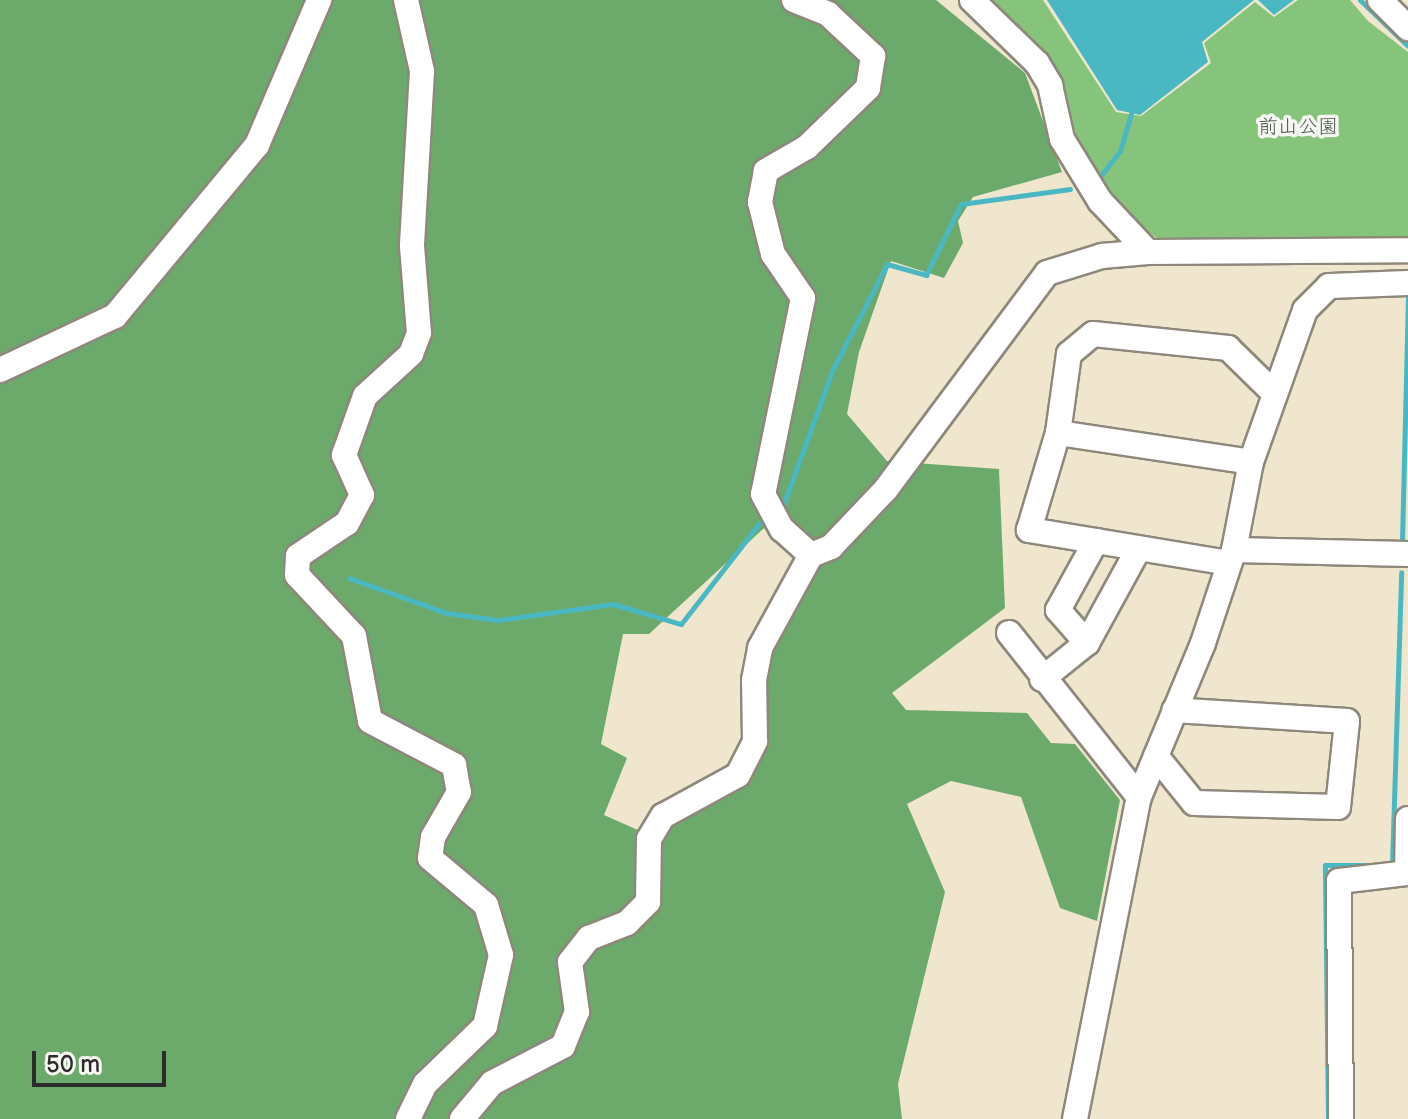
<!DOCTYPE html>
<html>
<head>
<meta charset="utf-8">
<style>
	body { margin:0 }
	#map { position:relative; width:1408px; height:1119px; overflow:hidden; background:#f0e6ce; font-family:"Balsamiq Sans","Klee One",sans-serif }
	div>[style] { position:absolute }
	.green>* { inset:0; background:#86c47b }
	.forest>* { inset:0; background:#6caa6b }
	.water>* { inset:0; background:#4ab8c2 }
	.stream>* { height:5px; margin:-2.5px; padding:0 2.5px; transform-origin:2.5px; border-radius:2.5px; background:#4ab8c2 }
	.roads { filter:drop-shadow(2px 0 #8e887c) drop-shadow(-2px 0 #8e887c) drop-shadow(0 2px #8e887c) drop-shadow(0 -2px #8e887c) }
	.minor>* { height:24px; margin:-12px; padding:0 12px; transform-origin:12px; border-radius:12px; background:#fff }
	span { translate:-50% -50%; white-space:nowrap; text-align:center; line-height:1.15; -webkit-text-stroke:7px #f6f6f2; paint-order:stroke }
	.park-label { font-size:20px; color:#465943 }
	.scale { position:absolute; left:32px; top:1051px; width:134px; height:36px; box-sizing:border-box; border:4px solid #2b2b2b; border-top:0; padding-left:10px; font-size:24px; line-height:28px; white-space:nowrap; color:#2b2b2b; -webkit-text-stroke:6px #f6f6f2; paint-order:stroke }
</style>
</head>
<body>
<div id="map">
	<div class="green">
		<div style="clip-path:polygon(985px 0,1043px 0,1116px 112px,1141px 116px,1211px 63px,1204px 43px,1255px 2px,1274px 17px,1298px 0,1350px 0,1368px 21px,1408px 52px,1408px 237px,1159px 240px,1127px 214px,1099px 176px)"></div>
	</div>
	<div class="forest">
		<div style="clip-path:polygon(evenodd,0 0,936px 0,1025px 73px,1062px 172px,973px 197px,958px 221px,963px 243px,944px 278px,891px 261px,859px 352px,847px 414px,887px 461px,999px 469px,1005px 608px,892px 693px,906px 710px,1027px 713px,1051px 743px,1075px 744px,1120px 800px,1097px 921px,1060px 908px,1021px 797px,951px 781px,907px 804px,945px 892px,898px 1084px,902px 1119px,0 1119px,0 0,784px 521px,821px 557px,768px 650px,739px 782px,669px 821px,658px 839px,604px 815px,627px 758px,601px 744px,623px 634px,649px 634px,763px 529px,784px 521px)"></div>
	</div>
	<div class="water">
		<div style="clip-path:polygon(1047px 0,1254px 0,1202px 42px,1208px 62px,1140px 115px,1117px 110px)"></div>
		<div style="clip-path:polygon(1258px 0,1294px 0,1274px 15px)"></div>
	</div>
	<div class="stream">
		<div style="left:1360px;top:0;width:66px;rotate:43.8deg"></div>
		<div style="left:1102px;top:174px;width:29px;rotate:-52deg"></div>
		<div style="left:1120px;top:151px;width:46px;rotate:-73.5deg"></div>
		<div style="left:781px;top:511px;width:151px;rotate:-69.9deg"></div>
		<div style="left:833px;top:369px;width:118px;rotate:-62.8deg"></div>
		<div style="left:887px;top:264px;width:41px;rotate:15.8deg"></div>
		<div style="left:926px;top:275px;width:79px;rotate:-63.8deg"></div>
		<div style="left:961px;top:204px;width:110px;rotate:-7.8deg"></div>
		<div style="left:1402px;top:542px;width:245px;rotate:-88.6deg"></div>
		<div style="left:349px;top:578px;width:104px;rotate:19.7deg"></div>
		<div style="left:447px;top:613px;width:51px;rotate:7.8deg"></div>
		<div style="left:498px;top:620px;width:116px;rotate:-7.9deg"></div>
		<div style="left:613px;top:604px;width:71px;rotate:16.4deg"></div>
		<div style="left:681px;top:624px;width:132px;rotate:-52.1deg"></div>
		<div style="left:1392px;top:865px;width:293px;rotate:-88.2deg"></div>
		<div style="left:1328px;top:1119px;width:254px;rotate:-90.7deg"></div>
		<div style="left:1325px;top:865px;width:53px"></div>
	</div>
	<div class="roads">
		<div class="minor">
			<div style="left:406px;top:0;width:73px;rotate:77.3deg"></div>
			<div style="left:422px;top:71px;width:175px;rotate:93.3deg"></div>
			<div style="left:412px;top:246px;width:87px;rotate:85.4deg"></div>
			<div style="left:419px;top:333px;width:22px;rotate:111deg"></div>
			<div style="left:411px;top:354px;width:62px;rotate:137.6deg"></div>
			<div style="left:365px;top:396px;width:63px;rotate:109.6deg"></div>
			<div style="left:344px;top:455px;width:44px;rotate:65.8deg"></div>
			<div style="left:362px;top:495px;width:32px;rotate:118deg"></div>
			<div style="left:347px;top:523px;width:59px;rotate:146deg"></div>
			<div style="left:298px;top:556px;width:19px;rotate:93deg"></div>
			<div style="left:297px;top:575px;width:83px;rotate:46.9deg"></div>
			<div style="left:354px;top:636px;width:86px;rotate:79.3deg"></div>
			<div style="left:370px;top:721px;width:95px;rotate:27.6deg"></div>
			<div style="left:454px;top:765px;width:27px;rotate:80deg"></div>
			<div style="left:459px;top:792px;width:52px;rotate:120deg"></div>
			<div style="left:433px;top:837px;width:21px;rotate:98deg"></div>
			<div style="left:430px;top:858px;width:73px;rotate:40deg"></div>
			<div style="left:486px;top:905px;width:52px;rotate:73.3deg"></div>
			<div style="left:501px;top:955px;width:73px;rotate:102.7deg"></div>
			<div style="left:485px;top:1026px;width:83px;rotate:136deg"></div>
			<div style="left:425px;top:1084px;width:39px;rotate:116deg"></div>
			<div style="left:794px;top:0;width:37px;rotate:22deg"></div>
			<div style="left:828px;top:14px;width:62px;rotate:43deg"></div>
			<div style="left:873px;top:56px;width:32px;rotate:99deg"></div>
			<div style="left:868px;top:88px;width:85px;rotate:136deg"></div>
			<div style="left:807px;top:147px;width:48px;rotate:149.7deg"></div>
			<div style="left:766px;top:171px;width:32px;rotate:101deg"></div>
			<div style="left:760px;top:202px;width:54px;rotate:76deg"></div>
			<div style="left:773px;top:254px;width:53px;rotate:55.7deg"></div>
			<div style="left:803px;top:298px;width:200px;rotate:101.5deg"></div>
			<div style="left:763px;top:494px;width:40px;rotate:62deg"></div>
			<div style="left:782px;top:529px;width:39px;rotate:42deg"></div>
			<div style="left:811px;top:555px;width:22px;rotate:-22deg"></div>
			<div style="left:831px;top:547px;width:80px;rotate:-46.5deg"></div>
			<div style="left:886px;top:489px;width:269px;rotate:-53.3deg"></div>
			<div style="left:1047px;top:273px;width:58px;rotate:-17.2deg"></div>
			<div style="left:1102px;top:256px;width:46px;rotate:-5deg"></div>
			<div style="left:1148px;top:252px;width:260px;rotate:-0.4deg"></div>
			<div style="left:972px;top:0;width:91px;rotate:44.1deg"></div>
			<div style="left:1037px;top:63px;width:26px;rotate:59deg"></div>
			<div style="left:1050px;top:85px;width:55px;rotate:77.5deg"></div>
			<div style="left:1062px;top:139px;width:73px;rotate:58.5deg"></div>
			<div style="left:1100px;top:201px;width:70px;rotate:46.7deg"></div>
			<div style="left:1380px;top:0;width:40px;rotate:45deg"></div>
			<div style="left:0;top:370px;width:127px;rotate:-25.2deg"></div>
			<div style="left:115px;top:316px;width:222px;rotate:-50.3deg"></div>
			<div style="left:257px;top:145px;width:158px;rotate:-66.8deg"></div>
			<div style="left:1058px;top:433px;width:195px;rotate:8.5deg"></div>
			<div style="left:1234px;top:550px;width:174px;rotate:1.3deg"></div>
			<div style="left:1229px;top:563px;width:203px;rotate:-170.6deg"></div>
			<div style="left:1029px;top:530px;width:101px;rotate:-73.4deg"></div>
			<div style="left:1058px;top:433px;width:80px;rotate:-82.1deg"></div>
			<div style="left:1069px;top:354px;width:31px;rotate:-40deg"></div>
			<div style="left:1093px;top:334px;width:136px;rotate:5.9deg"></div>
			<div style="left:1228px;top:348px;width:64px;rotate:44.4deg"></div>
			<div style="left:1009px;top:633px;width:209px;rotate:51.6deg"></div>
			<div style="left:1087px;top:643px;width:44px;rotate:-131.3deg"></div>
			<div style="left:1058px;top:610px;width:79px;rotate:-61.2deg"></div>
			<div style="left:1042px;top:679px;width:58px;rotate:-38.7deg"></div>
			<div style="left:1087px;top:643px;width:108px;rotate:-61.3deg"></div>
			<div style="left:1156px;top:756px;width:60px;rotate:51deg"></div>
			<div style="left:1194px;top:803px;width:144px;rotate:1.6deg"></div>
			<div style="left:1338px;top:807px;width:86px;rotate:-84deg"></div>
			<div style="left:1347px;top:721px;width:173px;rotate:-176.4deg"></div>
			<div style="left:462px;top:1119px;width:47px;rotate:-50.2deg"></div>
			<div style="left:492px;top:1083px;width:80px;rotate:-27.5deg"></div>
			<div style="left:563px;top:1046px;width:37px;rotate:-68deg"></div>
			<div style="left:577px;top:1012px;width:50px;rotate:-98deg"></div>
			<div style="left:570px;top:962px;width:31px;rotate:-52deg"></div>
			<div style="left:589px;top:938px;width:41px;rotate:-21.5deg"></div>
			<div style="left:627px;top:923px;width:30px;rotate:-45deg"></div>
			<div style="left:648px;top:902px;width:63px;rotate:-89.1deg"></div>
			<div style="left:649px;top:839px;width:27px;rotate:-59deg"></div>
			<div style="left:663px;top:816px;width:85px;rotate:-28.7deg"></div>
			<div style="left:738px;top:775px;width:38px;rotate:-63deg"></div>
			<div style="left:755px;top:741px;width:61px;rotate:-90.9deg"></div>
			<div style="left:754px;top:680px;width:33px;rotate:-79deg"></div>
			<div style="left:760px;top:648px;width:106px;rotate:-61.3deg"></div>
			<div style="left:1075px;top:1119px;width:328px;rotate:-78.8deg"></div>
			<div style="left:1139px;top:797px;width:167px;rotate:-67.4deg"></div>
			<div style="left:1203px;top:643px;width:98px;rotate:-71.6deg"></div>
			<div style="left:1234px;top:550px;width:90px;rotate:-79.1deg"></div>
			<div style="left:1251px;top:462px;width:161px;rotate:-70.4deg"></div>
			<div style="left:1305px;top:310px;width:34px;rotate:-45deg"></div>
			<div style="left:1329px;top:286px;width:79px;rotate:-2.2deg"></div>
			<div style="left:1341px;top:1119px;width:238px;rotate:-90.5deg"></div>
			<div style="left:1339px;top:881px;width:68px;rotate:-6.7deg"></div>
			<div style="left:1407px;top:873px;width:54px;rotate:-88.9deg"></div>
		</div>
	</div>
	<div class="park-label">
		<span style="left:1298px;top:127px">前山公園</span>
	</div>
	<div class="scale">50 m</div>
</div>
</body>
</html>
